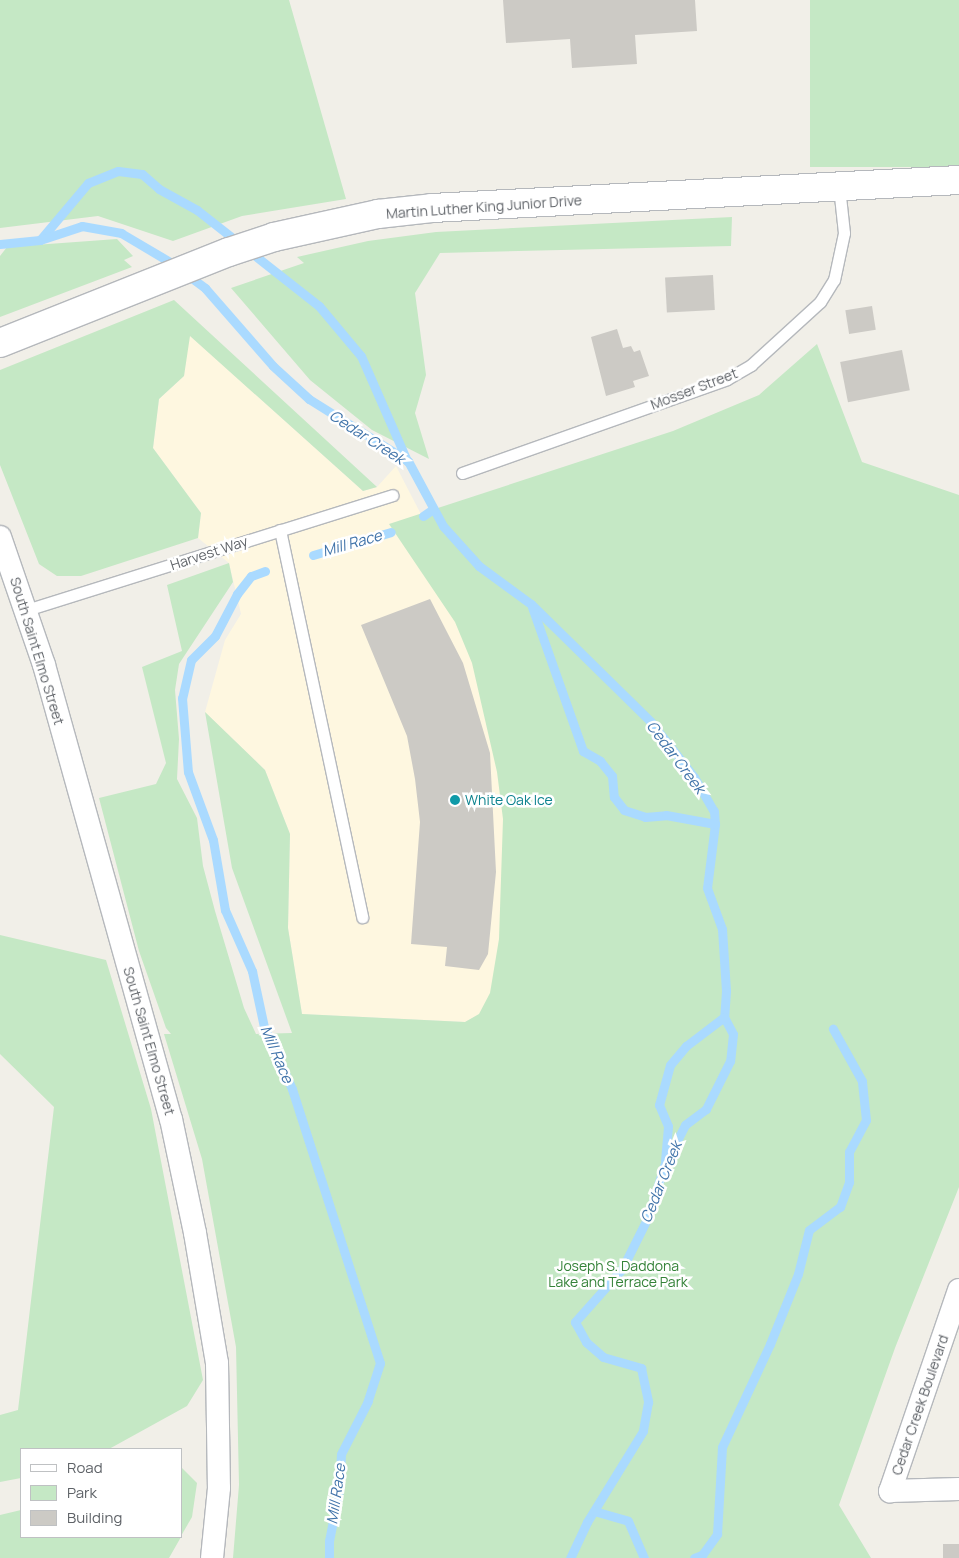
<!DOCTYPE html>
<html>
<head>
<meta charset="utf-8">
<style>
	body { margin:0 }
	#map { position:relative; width:959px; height:1558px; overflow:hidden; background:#f1efe8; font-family:Manrope,sans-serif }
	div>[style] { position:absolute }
	.commercial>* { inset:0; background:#fef7e0 }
	.green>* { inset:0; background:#c5e8c5; transform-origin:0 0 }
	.stream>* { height:9px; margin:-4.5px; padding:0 4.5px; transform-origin:4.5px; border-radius:4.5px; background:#aadaff }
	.building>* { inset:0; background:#cccac5; transform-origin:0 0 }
	.roads { filter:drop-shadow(1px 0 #b5b8bc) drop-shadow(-1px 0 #b5b8bc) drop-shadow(0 1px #b5b8bc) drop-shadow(0 -1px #b5b8bc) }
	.service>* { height:11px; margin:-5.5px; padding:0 5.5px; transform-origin:5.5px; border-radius:5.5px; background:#fff }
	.minor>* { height:22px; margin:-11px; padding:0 11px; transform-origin:11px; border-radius:11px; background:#fff }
	.secondary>* { height:28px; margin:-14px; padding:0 14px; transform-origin:14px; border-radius:14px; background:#fff }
	.dots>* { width:14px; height:14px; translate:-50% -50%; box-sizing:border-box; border:2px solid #fff; border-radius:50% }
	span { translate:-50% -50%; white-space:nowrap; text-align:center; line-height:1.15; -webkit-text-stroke:5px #fff; paint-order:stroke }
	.street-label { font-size:14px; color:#5f6368 }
	.culture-label { font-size:14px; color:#0d838f }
	.left { translate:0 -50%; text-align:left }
	.park-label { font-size:14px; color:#348238 }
	.water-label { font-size:15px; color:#4174aa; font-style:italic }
	.legend { position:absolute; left:20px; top:1448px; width:162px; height:90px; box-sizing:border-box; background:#fff; border:1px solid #bfc1c3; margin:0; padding:6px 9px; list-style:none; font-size:15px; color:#5f6368 }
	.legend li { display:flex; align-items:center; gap:10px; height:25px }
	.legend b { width:25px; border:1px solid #bfc1c3 }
</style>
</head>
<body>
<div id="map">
	<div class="commercial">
		<div style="clip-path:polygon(189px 335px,363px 491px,377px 487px,396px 466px,426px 524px,481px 611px,531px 987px,465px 1022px,302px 1014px,288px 928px,290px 834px,265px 770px,205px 712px,225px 640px,241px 614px,229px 563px,198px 538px,201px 513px,153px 448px,159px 399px,184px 376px)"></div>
	</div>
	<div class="green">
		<div style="clip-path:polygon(0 0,289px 0,346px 199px,242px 216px,173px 241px,98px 216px,0 228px)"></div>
		<div style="left:810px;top:0;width:149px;height:167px"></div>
		<div style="clip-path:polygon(732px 217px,731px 246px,440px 253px,415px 293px,426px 375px,415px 413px,429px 459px,372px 430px,310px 380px,231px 288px,304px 263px,297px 257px,368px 241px,436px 232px)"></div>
		<div style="clip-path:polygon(117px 239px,133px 256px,124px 260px,132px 267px,0 317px,0 256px,7px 247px)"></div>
		<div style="clip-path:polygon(174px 300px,377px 487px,363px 491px,190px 336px,184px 376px,159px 399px,153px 448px,201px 513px,198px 538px,81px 576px,57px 576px,39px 564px,0 465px,0 370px)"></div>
		<div style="clip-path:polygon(817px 344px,862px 462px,959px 495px,959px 1187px,895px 1348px,839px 1505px,871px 1558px,233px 1558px,239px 1485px,236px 1347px,202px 1159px,164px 1034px,171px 1034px,166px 1028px,139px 951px,99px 798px,156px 784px,166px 763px,142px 667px,182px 651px,167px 585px,229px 563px,233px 582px,179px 664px,175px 690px,179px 739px,177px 779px,197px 818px,203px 866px,215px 911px,244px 1008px,256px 1034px,292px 1033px,232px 868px,205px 712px,265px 770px,290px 834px,288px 928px,302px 1014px,465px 1022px,479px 1014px,490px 993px,499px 939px,503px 819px,497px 772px,472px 663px,455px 622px,389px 524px,673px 431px,759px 395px)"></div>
		<div style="clip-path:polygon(0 935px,106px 960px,151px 1109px,203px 1380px,187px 1406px,109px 1449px,21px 1449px,21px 1478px,0 1482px,0 1415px,18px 1410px,54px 1107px,0 1054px)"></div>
		<div style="clip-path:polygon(181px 1467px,197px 1483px,192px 1517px,181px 1536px)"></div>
		<div style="clip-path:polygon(21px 1510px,21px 1537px,181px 1537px,169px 1558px,0 1558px,0 1515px)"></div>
	</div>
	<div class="stream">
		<div style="left:40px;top:240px;width:75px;rotate:-49.9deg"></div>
		<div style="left:88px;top:183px;width:32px;rotate:-22deg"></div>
		<div style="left:118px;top:171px;width:24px;rotate:7deg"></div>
		<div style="left:142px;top:174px;width:23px;rotate:41deg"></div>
		<div style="left:159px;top:189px;width:43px;rotate:28.9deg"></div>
		<div style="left:197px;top:210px;width:155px;rotate:38.2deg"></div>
		<div style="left:319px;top:306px;width:65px;rotate:50deg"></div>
		<div style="left:361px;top:356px;width:115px;rotate:66.3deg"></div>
		<div style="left:0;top:244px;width:40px;rotate:-5.7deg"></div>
		<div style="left:40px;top:240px;width:44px;rotate:-18.4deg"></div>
		<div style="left:82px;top:226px;width:40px;rotate:10deg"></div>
		<div style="left:121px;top:233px;width:57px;rotate:30.6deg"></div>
		<div style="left:170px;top:262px;width:44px;rotate:36.6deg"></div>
		<div style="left:205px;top:288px;width:103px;rotate:48.9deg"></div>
		<div style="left:273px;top:366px;width:49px;rotate:42.5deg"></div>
		<div style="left:309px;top:399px;width:117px;rotate:32.1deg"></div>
		<div style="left:408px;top:461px;width:74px;rotate:61.7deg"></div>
		<div style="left:443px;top:526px;width:54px;rotate:48deg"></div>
		<div style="left:479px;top:566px;width:64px;rotate:36.2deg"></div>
		<div style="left:531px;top:604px;width:168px;rotate:44.5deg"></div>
		<div style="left:651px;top:722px;width:70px;rotate:52deg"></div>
		<div style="left:694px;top:777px;width:39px;rotate:60deg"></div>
		<div style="left:714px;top:811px;width:13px;rotate:86deg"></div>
		<div style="left:715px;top:824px;width:64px;rotate:97.1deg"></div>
		<div style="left:707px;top:888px;width:44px;rotate:69.9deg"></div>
		<div style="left:722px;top:929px;width:62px;rotate:86.3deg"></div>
		<div style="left:726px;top:991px;width:26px;rotate:94deg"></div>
		<div style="left:724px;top:1017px;width:19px;rotate:62deg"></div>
		<div style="left:733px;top:1034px;width:27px;rotate:96deg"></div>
		<div style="left:730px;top:1061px;width:54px;rotate:116.6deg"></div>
		<div style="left:706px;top:1109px;width:26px;rotate:143deg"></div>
		<div style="left:685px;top:1125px;width:46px;rotate:117.1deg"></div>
		<div style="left:664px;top:1166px;width:53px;rotate:107.4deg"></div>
		<div style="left:648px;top:1217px;width:58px;rotate:116.6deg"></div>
		<div style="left:622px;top:1269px;width:71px;rotate:131.6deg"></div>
		<div style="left:575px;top:1322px;width:23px;rotate:61deg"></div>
		<div style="left:586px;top:1342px;width:23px;rotate:41deg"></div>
		<div style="left:603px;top:1357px;width:40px;rotate:16deg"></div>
		<div style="left:641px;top:1368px;width:35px;rotate:78deg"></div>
		<div style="left:648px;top:1402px;width:29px;rotate:100deg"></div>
		<div style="left:643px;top:1431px;width:107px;rotate:121.6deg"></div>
		<div style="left:587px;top:1522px;width:40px;rotate:115deg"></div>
		<div style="left:423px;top:516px;width:12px;rotate:-35deg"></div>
		<div style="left:313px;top:555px;width:81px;rotate:-16.4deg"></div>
		<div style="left:265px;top:571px;width:15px;rotate:160deg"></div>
		<div style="left:251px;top:576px;width:23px;rotate:128deg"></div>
		<div style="left:237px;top:594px;width:47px;rotate:117.6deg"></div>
		<div style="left:215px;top:636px;width:34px;rotate:135deg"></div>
		<div style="left:191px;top:660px;width:39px;rotate:103deg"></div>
		<div style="left:182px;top:698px;width:74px;rotate:85.4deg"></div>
		<div style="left:188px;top:772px;width:72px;rotate:69.8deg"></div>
		<div style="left:213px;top:840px;width:71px;rotate:80.3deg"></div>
		<div style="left:225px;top:910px;width:67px;rotate:66.1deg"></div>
		<div style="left:252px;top:971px;width:57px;rotate:77.9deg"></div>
		<div style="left:264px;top:1027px;width:68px;rotate:65.7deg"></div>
		<div style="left:292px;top:1089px;width:288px;rotate:72.2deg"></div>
		<div style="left:380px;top:1363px;width:40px;rotate:108deg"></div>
		<div style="left:368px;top:1401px;width:59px;rotate:117deg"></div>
		<div style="left:341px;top:1454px;width:36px;rotate:93deg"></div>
		<div style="left:339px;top:1490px;width:52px;rotate:101.1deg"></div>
		<div style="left:329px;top:1541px;width:17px;rotate:90deg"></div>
		<div style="left:532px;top:607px;width:153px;rotate:70.5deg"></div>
		<div style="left:583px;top:751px;width:20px;rotate:30deg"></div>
		<div style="left:600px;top:761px;width:19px;rotate:51deg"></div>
		<div style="left:612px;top:776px;width:21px;rotate:85deg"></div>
		<div style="left:614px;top:797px;width:16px;rotate:52deg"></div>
		<div style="left:624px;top:810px;width:22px;rotate:18deg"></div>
		<div style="left:645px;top:817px;width:21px;rotate:-5deg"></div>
		<div style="left:666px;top:815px;width:50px;rotate:10.4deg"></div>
		<div style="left:665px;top:1161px;width:35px;rotate:-85deg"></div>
		<div style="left:668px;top:1126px;width:23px;rotate:-113deg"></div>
		<div style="left:659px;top:1105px;width:41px;rotate:-74.6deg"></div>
		<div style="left:670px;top:1065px;width:25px;rotate:-50deg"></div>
		<div style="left:686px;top:1046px;width:48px;rotate:-37.3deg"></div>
		<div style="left:594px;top:1511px;width:35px;rotate:16deg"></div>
		<div style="left:628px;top:1521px;width:40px;rotate:66.6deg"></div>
		<div style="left:694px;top:1558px;width:9px;rotate:-21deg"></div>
		<div style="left:702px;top:1555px;width:26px;rotate:-54deg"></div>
		<div style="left:717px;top:1534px;width:87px;rotate:-86.7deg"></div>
		<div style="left:722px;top:1447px;width:114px;rotate:-65deg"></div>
		<div style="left:770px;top:1344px;width:75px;rotate:-68.2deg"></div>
		<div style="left:798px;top:1274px;width:45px;rotate:-76deg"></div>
		<div style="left:809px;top:1230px;width:39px;rotate:-37deg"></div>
		<div style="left:840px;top:1207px;width:27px;rotate:-70deg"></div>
		<div style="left:849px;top:1182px;width:30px;rotate:-90deg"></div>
		<div style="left:849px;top:1152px;width:36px;rotate:-62deg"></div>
		<div style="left:866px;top:1120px;width:39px;rotate:-96deg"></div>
		<div style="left:862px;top:1081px;width:60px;rotate:-119.1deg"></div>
	</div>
	<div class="building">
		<div style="clip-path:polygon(503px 0,695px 0,697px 31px,635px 35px,637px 64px,572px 68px,570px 39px,506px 43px)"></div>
		<div style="left:713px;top:275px;width:35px;height:48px;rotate:87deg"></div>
		<div style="left:872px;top:306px;width:24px;height:27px;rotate:81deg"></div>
		<div style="clip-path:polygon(617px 329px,623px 348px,631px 346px,634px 352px,640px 350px,649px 376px,633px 381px,635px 387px,606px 396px,591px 337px)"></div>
		<div style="left:902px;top:350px;width:41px;height:63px;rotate:79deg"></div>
		<div style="clip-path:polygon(430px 599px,463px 663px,490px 753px,496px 872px,488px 954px,479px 970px,445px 966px,447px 947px,411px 944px,420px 822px,415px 779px,407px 736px,361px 625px)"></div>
		<div style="left:959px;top:1544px;width:14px;height:16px;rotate:90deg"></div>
	</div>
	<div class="roads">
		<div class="service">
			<div style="left:462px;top:473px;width:281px;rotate:-19.5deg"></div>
			<div style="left:727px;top:379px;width:28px;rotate:-30deg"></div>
			<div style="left:751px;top:365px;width:93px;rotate:-42.4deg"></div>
			<div style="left:820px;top:302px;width:26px;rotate:-58deg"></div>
			<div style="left:834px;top:280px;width:48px;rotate:-78deg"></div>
			<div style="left:844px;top:233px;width:46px;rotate:-96.2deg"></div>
			<div style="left:280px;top:530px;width:396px;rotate:78deg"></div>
			<div style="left:26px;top:610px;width:384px;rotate:-17.4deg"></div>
		</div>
		<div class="minor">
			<div style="left:0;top:537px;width:135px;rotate:71deg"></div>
			<div style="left:44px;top:665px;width:471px;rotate:74.4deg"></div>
			<div style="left:171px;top:1119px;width:116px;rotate:78.1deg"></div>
			<div style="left:195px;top:1233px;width:132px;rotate:80.4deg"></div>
			<div style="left:217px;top:1363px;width:125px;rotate:89.1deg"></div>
			<div style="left:219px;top:1488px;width:70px;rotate:95.7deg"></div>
			<div style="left:959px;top:1290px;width:213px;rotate:108.9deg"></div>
			<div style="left:890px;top:1491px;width:69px;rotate:-1.7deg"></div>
		</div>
		<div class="secondary">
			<div style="left:0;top:343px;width:246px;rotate:-21.7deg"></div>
			<div style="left:229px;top:252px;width:47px;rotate:-18.4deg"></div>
			<div style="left:274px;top:237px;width:107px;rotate:-12.5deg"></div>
			<div style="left:378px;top:214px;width:54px;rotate:-6.3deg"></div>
			<div style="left:432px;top:208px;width:528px;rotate:-3.04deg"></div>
		</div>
	</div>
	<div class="dots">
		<div style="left:455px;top:800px;background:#0f9aa8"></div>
	</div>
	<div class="street-label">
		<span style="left:484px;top:207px;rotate:-4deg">Martin Luther King Junior Drive</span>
		<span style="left:694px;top:389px;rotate:-21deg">Mosser Street</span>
		<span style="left:209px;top:553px;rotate:-18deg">Harvest Way</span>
		<span style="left:37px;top:651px;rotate:73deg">South Saint Elmo Street</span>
		<span style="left:149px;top:1041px;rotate:74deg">South Saint Elmo Street</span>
		<span style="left:920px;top:1405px;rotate:-71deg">Cedar Creek Boulevard</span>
	</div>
	<div class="culture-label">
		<span class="left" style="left:465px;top:800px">White Oak Ice</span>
	</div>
	<div class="park-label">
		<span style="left:618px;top:1274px">Joseph S. Daddona<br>Lake and Terrace Park</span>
	</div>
	<div class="water-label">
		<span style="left:367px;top:437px;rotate:33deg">Cedar Creek</span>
		<span style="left:352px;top:543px;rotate:-16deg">Mill Race</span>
		<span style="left:676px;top:757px;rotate:53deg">Cedar Creek</span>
		<span style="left:277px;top:1054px;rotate:67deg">Mill Race</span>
		<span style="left:661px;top:1182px;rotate:-68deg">Cedar Creek</span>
		<span style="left:336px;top:1494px;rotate:-82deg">Mill Race</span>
	</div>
	<ul class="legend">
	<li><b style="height:6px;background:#fff"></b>Road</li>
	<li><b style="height:14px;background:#c5e8c5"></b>Park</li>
	<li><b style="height:14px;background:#cccac5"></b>Building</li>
	</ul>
</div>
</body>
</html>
